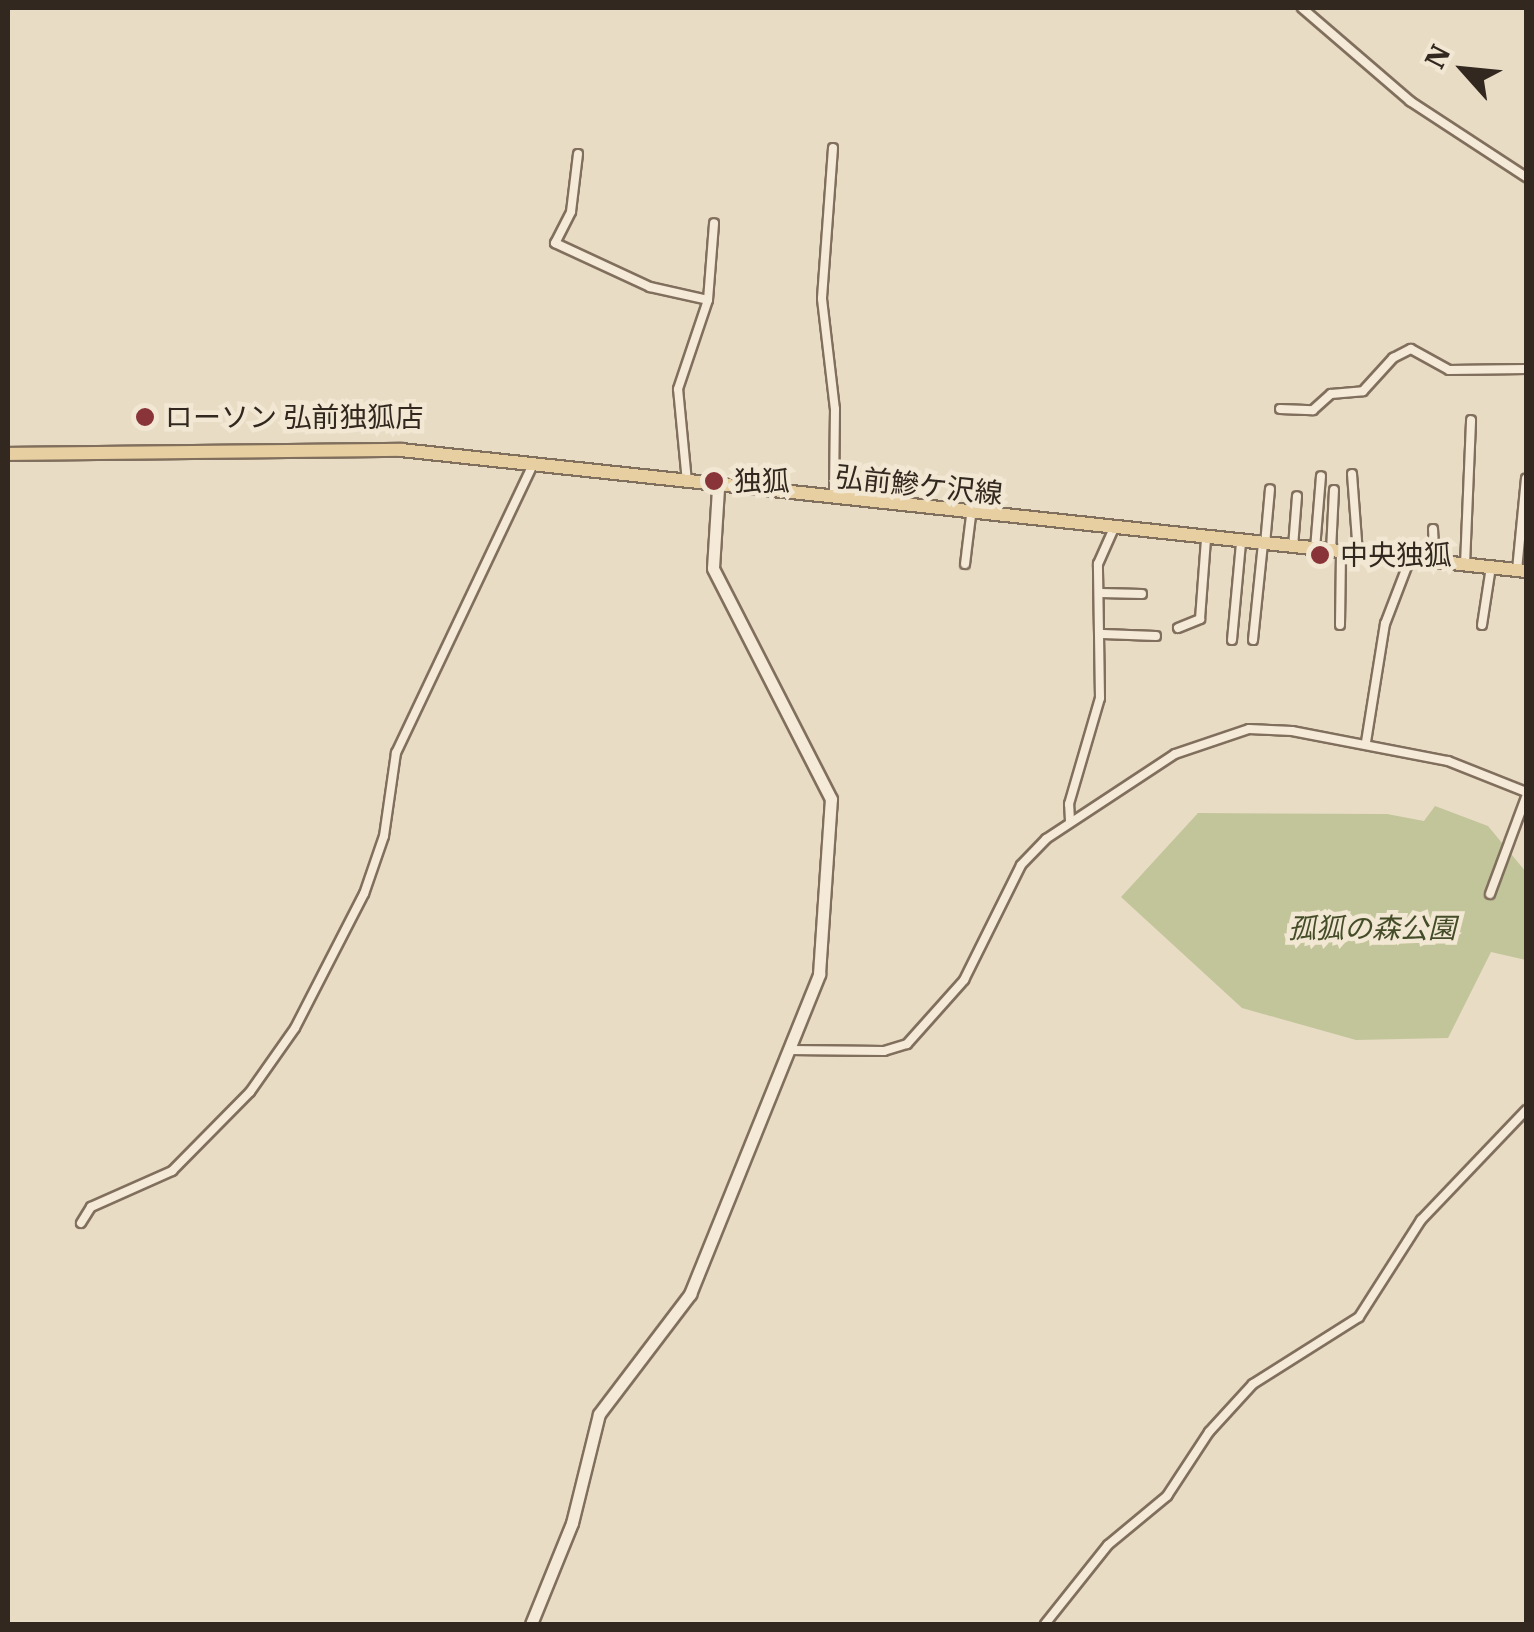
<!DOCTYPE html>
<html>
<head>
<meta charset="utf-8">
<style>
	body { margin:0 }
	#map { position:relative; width:1534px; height:1632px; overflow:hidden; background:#e8dcc5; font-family:"IBM Plex Serif","Noto Sans JP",serif }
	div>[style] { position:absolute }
	.green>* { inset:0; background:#c2c59a }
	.roads { filter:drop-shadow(2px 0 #816f5d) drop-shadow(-2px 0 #816f5d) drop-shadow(0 2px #816f5d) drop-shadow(0 -2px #816f5d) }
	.street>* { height:8px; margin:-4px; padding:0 4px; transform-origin:4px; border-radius:4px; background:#f4ead7 }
	.secondary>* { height:11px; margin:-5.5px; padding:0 5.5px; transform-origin:5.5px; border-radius:5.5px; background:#f4ead7 }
	.primary>* { height:12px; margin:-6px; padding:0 6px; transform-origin:6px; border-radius:6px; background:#e7cfa1 }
	.dots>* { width:28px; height:28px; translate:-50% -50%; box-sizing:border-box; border:5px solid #f1e7d3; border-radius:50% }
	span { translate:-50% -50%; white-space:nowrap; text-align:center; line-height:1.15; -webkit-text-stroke:9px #f1e7d3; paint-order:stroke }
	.poi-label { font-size:28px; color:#33281f }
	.left { translate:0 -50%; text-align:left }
	.street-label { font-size:28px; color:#33281f }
	.park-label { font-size:28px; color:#454d28; font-style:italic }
	.frame { position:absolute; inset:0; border:10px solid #33281f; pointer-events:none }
	.north { position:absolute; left:1414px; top:20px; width:100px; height:100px; -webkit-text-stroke:8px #f1e7d3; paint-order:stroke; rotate:297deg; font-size:28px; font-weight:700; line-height:40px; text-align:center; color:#33281f }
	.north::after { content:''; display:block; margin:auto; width:35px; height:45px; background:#33281f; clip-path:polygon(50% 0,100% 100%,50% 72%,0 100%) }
</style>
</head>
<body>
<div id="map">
	<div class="green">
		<div style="clip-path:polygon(1435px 806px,1488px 826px,1526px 872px,1526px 960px,1491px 952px,1448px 1038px,1356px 1040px,1242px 1008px,1121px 897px,1198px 813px,1387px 814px,1424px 821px)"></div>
	</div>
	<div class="roads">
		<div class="street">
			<div style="left:1302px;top:8px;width:143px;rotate:40.7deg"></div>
			<div style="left:1410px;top:101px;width:139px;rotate:33.2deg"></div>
			<div style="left:833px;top:148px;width:151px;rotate:94.2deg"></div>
			<div style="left:822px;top:299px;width:111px;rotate:83.3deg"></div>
			<div style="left:835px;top:409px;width:88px;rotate:90.7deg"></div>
			<div style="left:578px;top:154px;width:58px;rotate:96.9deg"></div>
			<div style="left:571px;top:212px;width:35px;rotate:117deg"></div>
			<div style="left:555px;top:243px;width:105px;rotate:24.9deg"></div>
			<div style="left:650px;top:287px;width:59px;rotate:12.6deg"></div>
			<div style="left:1280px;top:409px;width:33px;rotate:2deg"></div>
			<div style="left:1313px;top:410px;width:24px;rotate:-42deg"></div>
			<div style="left:1331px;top:394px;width:32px;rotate:-5deg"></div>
			<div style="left:1363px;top:391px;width:45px;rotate:-47.7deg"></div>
			<div style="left:1393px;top:358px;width:20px;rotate:-27deg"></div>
			<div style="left:1411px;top:349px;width:43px;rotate:28.9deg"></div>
			<div style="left:1449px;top:370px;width:77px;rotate:-0.7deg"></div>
			<div style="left:1352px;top:474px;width:80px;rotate:85.7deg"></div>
			<div style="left:687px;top:482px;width:93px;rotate:-95.5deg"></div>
			<div style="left:678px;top:389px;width:94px;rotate:-71.4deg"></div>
			<div style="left:708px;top:300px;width:77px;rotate:-85.5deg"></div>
			<div style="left:1433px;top:529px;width:33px;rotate:87deg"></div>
			<div style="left:1265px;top:544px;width:55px;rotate:-84.8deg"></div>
			<div style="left:1293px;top:547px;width:51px;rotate:-85.5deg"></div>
			<div style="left:1315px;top:549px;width:73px;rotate:-85.3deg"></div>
			<div style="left:1331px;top:551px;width:61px;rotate:-87.2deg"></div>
			<div style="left:965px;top:564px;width:48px;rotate:-82.9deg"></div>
			<div style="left:1465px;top:565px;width:145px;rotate:-87.6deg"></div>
			<div style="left:1517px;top:570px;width:92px;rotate:-84.4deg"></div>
			<div style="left:1101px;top:593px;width:41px;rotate:1.4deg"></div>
			<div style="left:1340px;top:625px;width:73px;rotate:-89.2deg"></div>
			<div style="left:1482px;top:625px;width:59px;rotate:-81.2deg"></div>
			<div style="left:1178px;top:628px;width:24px;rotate:-22deg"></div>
			<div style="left:1200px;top:619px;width:80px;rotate:-85.7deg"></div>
			<div style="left:1103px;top:634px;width:53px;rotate:2.2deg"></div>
			<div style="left:1232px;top:640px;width:97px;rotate:-84.7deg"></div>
			<div style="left:1253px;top:640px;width:97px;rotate:-84.1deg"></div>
			<div style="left:1366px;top:742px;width:120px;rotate:-80.9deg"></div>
			<div style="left:1385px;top:624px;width:70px;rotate:-69deg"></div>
			<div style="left:1070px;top:821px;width:17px;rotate:-93deg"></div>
			<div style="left:1069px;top:804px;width:110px;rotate:-73.7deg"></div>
			<div style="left:1100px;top:698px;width:134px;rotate:-90.9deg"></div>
			<div style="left:1098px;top:564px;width:37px;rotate:-66deg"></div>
			<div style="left:1490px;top:894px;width:103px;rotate:-69.6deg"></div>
			<div style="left:790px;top:1050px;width:94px;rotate:0.6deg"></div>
			<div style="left:884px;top:1051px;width:24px;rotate:-17deg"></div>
			<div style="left:907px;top:1044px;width:86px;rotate:-48.3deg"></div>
			<div style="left:964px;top:980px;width:128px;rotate:-63.6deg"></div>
			<div style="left:1021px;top:865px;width:36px;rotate:-46deg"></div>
			<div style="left:1046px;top:839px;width:154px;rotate:-33.4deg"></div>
			<div style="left:1175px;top:754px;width:78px;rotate:-18.7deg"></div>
			<div style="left:1249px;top:729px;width:43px;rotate:2.7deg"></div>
			<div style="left:1292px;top:731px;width:159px;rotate:10.9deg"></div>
			<div style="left:1448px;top:761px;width:84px;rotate:21.7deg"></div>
			<div style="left:81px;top:1223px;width:19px;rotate:-58deg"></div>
			<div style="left:91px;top:1207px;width:89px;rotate:-24deg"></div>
			<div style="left:172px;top:1171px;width:111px;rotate:-45.4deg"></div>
			<div style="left:250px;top:1092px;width:78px;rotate:-54.9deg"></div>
			<div style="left:295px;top:1028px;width:151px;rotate:-62.8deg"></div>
			<div style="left:364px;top:894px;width:61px;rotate:-71deg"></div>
			<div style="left:384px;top:836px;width:84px;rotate:-81.8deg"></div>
			<div style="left:396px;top:753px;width:317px;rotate:-64.6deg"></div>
			<div style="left:1045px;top:1624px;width:101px;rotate:-51.4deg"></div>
			<div style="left:1108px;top:1545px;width:77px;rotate:-39.7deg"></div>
			<div style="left:1167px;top:1496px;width:77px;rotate:-56.7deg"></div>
			<div style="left:1209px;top:1432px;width:65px;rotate:-47.5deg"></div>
			<div style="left:1253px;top:1384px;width:125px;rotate:-32.3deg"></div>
			<div style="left:1359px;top:1317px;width:115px;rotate:-57.4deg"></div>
			<div style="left:1421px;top:1220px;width:152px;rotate:-46.3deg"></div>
		</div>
		<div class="secondary">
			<div style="left:531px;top:1624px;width:109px;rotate:-67.9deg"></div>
			<div style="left:572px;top:1523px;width:112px;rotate:-76.1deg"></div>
			<div style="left:599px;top:1414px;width:151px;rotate:-52.8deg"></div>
			<div style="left:690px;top:1294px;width:345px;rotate:-68deg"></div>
			<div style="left:819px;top:974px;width:175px;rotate:-86.1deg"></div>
			<div style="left:831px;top:799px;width:259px;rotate:-117.1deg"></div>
			<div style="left:713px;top:568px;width:80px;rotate:-86.4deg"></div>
		</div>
		<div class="primary">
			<div style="left:8px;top:454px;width:393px;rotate:-0.6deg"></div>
			<div style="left:401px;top:450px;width:1131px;rotate:6.14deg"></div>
		</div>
	</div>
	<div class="dots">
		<div style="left:145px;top:417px;background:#893438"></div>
		<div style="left:714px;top:481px;background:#893438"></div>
		<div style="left:1320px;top:555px;background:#893438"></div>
	</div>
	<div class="poi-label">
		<span class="left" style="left:165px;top:417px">ローソン 弘前独狐店</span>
		<span class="left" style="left:734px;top:481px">独狐</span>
		<span class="left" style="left:1340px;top:555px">中央独狐</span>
	</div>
	<div class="street-label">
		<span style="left:919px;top:485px;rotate:6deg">弘前鰺ケ沢線</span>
	</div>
	<div class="park-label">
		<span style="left:1372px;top:928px">孤狐の森公園</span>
	</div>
	<div class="frame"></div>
	<div class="north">N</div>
</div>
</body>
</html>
